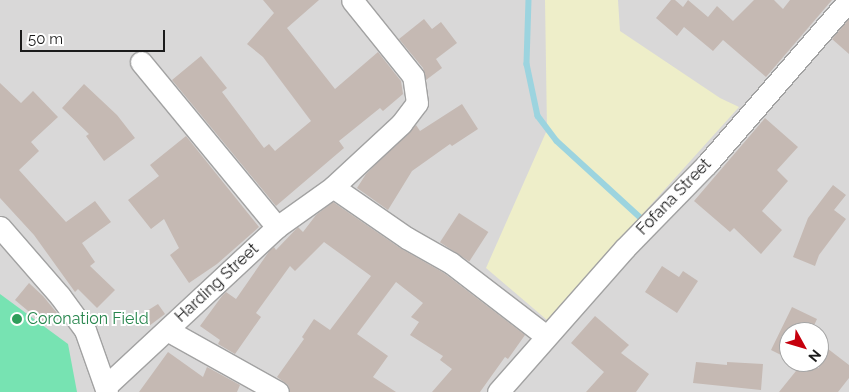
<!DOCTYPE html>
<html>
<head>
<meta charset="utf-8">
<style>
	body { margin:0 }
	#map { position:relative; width:849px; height:392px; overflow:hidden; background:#ede8df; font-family:Raleway,sans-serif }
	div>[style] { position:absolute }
	.residential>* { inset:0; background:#d9d8d8 }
	.farmland>* { inset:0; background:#eeeec9 }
	.pitch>* { inset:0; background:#77e3b2 }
	.stream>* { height:5.5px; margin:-2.75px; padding:0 2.75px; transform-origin:2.75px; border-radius:2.75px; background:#9cd4df }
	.building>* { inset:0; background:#c5b9b3; transform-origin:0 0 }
	.roads { filter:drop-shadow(1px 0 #a2a2a2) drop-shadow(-1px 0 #a2a2a2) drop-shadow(0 1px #a2a2a2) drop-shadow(0 -1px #a2a2a2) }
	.minor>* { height:21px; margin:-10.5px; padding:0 10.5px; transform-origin:10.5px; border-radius:10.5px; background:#fff }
	.dots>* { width:14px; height:14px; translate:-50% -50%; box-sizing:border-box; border:2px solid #fff; border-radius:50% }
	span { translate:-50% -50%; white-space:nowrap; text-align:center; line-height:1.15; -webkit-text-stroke:4px #fff; paint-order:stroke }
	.street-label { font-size:16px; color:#1b1b1b }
	.leisure-label { font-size:16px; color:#27864d }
	.left { translate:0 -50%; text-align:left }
	.north { position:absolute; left:779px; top:322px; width:50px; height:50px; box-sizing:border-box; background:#fff; border:1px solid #a4a4a4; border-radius:50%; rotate:129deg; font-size:14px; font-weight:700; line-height:20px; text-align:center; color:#1b1b1b }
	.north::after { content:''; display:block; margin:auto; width:18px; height:22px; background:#c6000d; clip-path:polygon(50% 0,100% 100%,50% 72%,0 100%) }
	.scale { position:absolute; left:20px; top:30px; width:145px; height:22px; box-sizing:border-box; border:2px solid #1b1b1b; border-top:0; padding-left:6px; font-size:15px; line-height:18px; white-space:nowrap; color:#1b1b1b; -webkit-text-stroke:4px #fff; paint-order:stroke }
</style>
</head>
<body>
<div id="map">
	<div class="residential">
		<div style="clip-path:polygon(evenodd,0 0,849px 0,849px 392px,0 392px,0 0,789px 332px,819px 332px,819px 362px,789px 362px,789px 332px)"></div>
	</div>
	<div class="farmland">
		<div style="clip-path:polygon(545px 0,618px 0,620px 31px,720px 98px,739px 107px,547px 320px,486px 268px,547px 130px)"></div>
	</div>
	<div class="pitch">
		<div style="clip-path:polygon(0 294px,68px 344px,77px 392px,0 392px)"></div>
	</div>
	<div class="stream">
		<div style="left:529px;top:0;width:64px;rotate:91.8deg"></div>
		<div style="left:527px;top:64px;width:53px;rotate:78.1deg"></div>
		<div style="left:538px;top:116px;width:31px;rotate:53deg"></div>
		<div style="left:557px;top:141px;width:115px;rotate:42.5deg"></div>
	</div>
	<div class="building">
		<div style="clip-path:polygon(263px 0,319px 0,287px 28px,335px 89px,378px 52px,401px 81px,403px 94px,383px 111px,380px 108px,339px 141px,344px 148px,276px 206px,172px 80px,201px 56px,227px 88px,222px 92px,264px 148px,269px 144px,275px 151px,311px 121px,263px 57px,247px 44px,274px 13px)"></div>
		<div style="clip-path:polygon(671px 0,675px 0,683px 7px,688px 0,708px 17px,717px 6px,733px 21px,754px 0,774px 0,783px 9px,790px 0,832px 0,766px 77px,723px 40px,713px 51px,684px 27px,677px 36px,656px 18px)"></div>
		<div style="clip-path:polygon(424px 19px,432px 29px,441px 22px,457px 43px,436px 59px,442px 68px,426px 80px,423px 68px,399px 39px)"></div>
		<div style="clip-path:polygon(849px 19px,849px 54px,832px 39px)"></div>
		<div style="clip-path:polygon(0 83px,21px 103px,33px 91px,58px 117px,31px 142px,39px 151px,19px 170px,66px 222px,95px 201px,111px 222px,82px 243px,95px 262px,90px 266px,115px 290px,97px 308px,78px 289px,75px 292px,34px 235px,0 198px)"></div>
		<div style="clip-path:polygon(84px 84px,117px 115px,135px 138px,104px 161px,86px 136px,89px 134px,62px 108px)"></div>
		<div style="clip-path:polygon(462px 104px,478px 129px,452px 146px,450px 144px,412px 171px,388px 210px,357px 188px,366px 174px,416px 125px,420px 131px)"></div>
		<div style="clip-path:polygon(765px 118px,798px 147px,777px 170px,788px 181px,762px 211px,782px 230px,761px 254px,734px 228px,730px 232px,694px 201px)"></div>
		<div style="clip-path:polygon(186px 136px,259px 227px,217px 264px,189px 283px,170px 255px,179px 248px,164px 219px,151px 229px,128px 200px,159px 176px,150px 165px)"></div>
		<div style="clip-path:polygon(833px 185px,846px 195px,834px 210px,846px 219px,819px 255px,815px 266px,793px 257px,808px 218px)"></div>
		<div style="clip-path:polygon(333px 202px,400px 248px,444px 273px,525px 335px,508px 359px,505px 357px,480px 392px,432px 392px,452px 369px,440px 360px,443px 356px,410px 335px,419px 322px,411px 317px,423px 303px,396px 282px,357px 334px,388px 356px,373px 377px,396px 392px,290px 392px,288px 385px,277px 377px,304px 339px,302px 337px,314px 319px,330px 330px,371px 276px,324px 242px,295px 271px,290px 266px,256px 313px,261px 317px,235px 354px,218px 344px,220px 340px,200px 326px,222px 296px,226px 292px,236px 299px,270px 250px,274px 247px,276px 250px,298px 227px,303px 232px,316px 215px)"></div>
		<div style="left:459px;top:213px;width:35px;height:35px;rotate:33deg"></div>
		<div style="clip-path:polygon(662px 266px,679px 277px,683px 271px,698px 281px,677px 313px,645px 292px)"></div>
		<div style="clip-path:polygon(29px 283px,43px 296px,57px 313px,46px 326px,15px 300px)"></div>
		<div style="clip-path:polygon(158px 304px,165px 314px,149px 326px,142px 314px)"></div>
		<div style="clip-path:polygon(792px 307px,817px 319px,811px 332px,789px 332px,789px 359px,771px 350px)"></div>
		<div style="clip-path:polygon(595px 316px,629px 345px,621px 353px,649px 374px,636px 392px,586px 392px,604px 372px,571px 343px)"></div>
		<div style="clip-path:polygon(819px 342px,849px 365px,849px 378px,838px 392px,779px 392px,800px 366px,819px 368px)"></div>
		<div style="clip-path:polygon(168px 352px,203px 377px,207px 367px,240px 385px,237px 392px,139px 392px)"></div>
		<div style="clip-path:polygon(696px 362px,727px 365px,727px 362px,763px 364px,761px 390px,693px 383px)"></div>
	</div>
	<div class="roads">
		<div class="minor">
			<div style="left:141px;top:62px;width:214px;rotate:50.5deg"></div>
			<div style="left:333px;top:187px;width:90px;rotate:34.6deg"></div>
			<div style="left:407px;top:238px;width:51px;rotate:29.6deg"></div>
			<div style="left:451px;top:263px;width:120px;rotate:37.5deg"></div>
			<div style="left:0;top:227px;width:91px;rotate:49deg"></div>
			<div style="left:60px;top:296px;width:42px;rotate:53.7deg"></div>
			<div style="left:85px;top:330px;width:66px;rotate:70.5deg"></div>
			<div style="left:167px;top:330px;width:127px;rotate:29.2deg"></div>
			<div style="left:106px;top:386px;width:233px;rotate:-42.9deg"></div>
			<div style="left:277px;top:227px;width:69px;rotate:-35.5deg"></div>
			<div style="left:333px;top:187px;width:93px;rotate:-42.8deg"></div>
			<div style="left:401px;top:124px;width:26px;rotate:-53deg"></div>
			<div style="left:417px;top:103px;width:27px;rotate:-98deg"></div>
			<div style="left:413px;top:76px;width:97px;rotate:-128.8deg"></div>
			<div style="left:498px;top:392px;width:192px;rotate:-48.6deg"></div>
			<div style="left:625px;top:248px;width:117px;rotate:-45.7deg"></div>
			<div style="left:707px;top:164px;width:217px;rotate:-49.1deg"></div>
		</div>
	</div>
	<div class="dots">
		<div style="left:17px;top:319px;background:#2e9e5b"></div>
	</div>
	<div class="street-label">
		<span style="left:674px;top:197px;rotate:-46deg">Fofana Street</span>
		<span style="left:217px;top:283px;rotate:-43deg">Harding Street</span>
	</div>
	<div class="leisure-label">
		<span class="left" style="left:27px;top:319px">Coronation Field</span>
	</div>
	<div class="north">N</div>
	<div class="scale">50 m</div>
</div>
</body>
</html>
